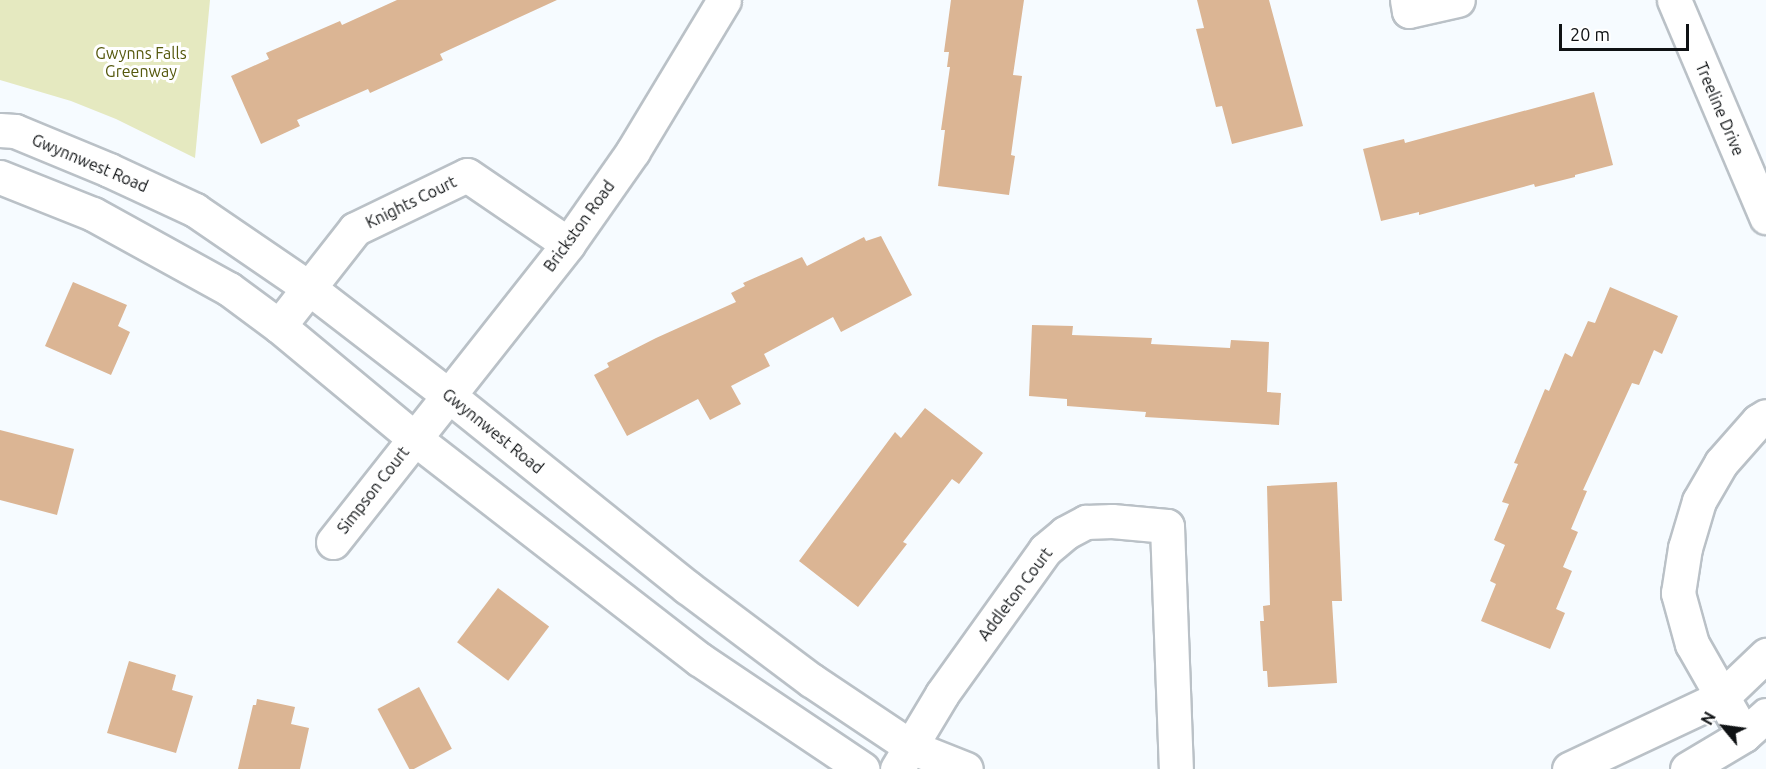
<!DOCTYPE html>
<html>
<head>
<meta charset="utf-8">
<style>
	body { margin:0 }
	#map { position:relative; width:1766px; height:769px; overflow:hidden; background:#f6fbff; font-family:Ubuntu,sans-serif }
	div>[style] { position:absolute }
	.green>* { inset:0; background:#e5e9c0 }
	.building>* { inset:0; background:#dbb594; transform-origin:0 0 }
	.roads { filter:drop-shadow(2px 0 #bac1c7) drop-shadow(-2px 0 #bac1c7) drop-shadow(0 2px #bac1c7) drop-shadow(0 -2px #bac1c7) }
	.minor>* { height:33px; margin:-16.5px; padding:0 16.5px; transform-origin:16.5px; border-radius:16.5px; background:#fff }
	span { translate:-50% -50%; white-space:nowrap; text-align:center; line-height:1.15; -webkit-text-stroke:6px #fff; paint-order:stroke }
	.park-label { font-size:16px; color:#55580d }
	.street-label { font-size:16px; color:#0f1214 }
	.north { position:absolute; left:1694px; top:697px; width:60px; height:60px; -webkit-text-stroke:4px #fff; paint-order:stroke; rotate:299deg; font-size:16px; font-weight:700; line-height:24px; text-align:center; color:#0f1214 }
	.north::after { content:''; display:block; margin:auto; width:21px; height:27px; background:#0f1214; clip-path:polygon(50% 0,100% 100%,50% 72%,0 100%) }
	.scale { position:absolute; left:1559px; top:24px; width:130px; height:27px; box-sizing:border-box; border:3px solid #0f1214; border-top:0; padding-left:8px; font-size:18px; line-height:21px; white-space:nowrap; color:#0f1214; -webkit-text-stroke:4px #fff; paint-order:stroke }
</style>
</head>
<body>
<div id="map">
	<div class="green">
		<div style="clip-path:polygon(0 0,210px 0,195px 158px,116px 119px,71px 101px,0 80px)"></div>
	</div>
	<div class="building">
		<div style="clip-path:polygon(397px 0,557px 0,440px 54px,443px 60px,370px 93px,368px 89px,297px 120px,300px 126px,261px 144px,231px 76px,269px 59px,266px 53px,340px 21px,342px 25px)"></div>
		<div style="clip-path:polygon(951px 0,1024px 0,1013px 75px,1022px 76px,1011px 155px,1015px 156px,1009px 195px,938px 186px,945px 130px,941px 130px,950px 67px,947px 67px,949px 52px,944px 52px)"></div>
		<div style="clip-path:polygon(1197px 0,1269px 0,1303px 126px,1232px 144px,1222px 106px,1216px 107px,1196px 29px,1204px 28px)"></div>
		<div style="clip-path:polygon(1594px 92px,1613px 165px,1575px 175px,1575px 177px,1535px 187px,1534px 184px,1419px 215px,1419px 212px,1381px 221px,1363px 149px,1404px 139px,1405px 143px)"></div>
		<div style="clip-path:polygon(881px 236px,912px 295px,841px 332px,833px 317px,764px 354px,770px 366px,731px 386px,741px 404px,710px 420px,698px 399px,627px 436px,594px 375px,609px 367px,607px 363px,656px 338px,736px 302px,731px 293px,745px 286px,743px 283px,802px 257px,807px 266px,864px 237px,866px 241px)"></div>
		<div style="clip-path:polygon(73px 282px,127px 305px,118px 326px,130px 332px,111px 375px,45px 346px)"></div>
		<div style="clip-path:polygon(1610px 287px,1678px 316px,1662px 354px,1654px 350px,1639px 385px,1632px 383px,1583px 490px,1587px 491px,1571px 529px,1578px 532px,1563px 567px,1572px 571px,1556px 609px,1565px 613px,1550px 649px,1481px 621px,1496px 584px,1490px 581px,1505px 545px,1494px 540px,1509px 504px,1502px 502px,1518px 464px,1514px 463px,1545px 389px,1549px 391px,1565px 353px,1572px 357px,1588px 321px,1595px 323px)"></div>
		<div style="clip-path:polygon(1032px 325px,1073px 326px,1072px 335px,1152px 338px,1151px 344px,1230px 348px,1231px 340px,1269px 342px,1267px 392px,1281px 393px,1279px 425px,1145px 417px,1146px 412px,1067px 406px,1067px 399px,1029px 396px)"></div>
		<div style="clip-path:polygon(925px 408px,983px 453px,959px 484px,952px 479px,903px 542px,907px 544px,858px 607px,799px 561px,895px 432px,901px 438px)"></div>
		<div style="clip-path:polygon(0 430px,74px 449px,57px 515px,0 500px)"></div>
		<div style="clip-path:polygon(1337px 482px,1342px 601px,1332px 601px,1337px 683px,1268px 687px,1267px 671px,1263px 671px,1260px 621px,1264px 621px,1263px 606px,1270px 605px,1267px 486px)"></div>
		<div style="left:498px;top:588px;width:64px;height:68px;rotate:37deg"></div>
		<div style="clip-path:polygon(129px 661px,176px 675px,172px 690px,193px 696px,176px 753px,107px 733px)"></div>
		<div style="left:419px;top:687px;width:70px;height:47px;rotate:62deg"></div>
		<div style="clip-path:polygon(257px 699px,295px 707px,291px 724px,309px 728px,300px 769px,238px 769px,253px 705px,256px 705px)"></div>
	</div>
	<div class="roads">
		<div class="minor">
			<div style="left:1407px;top:0;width:11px;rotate:80deg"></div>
			<div style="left:1409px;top:11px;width:50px;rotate:-12.7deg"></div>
			<div style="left:1674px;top:0;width:236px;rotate:67deg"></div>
			<div style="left:0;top:130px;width:15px;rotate:4deg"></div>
			<div style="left:15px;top:131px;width:102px;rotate:22.5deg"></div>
			<div style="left:109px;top:170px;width:95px;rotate:24.9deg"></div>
			<div style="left:195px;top:210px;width:138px;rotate:34.4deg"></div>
			<div style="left:309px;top:288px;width:175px;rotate:37.6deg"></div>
			<div style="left:448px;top:395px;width:307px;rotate:38.8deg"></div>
			<div style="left:687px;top:587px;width:155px;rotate:36.9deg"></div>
			<div style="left:811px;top:680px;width:120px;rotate:33.8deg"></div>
			<div style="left:911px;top:747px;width:59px;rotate:21.8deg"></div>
			<div style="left:0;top:177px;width:100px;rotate:21.7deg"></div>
			<div style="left:93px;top:214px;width:155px;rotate:28.9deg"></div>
			<div style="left:229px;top:289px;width:62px;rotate:36.5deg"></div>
			<div style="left:279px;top:326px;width:175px;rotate:39.7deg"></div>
			<div style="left:414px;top:438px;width:361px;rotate:37.8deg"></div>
			<div style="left:699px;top:659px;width:197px;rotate:33.9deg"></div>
			<div style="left:279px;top:326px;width:123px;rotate:-51.9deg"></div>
			<div style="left:355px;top:229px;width:124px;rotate:-25.7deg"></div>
			<div style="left:467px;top:175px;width:122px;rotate:34.3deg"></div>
			<div style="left:333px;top:542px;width:380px;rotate:-51.7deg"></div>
			<div style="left:568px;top:244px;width:113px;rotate:-55deg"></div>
			<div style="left:633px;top:151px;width:176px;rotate:-58.9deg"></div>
			<div style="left:1744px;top:735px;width:105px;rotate:-119.7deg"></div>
			<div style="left:1692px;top:644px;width:53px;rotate:-105.4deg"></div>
			<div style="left:1678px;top:593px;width:46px;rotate:-81.2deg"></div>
			<div style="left:1685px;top:548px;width:49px;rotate:-73.4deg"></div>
			<div style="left:1699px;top:501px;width:44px;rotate:-59.9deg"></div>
			<div style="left:1721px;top:463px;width:56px;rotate:-48.6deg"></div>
			<div style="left:1758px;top:421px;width:9px;rotate:-32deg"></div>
			<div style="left:897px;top:769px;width:87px;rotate:-59deg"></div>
			<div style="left:942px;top:694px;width:177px;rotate:-54.4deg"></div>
			<div style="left:1045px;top:550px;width:26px;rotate:-40deg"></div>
			<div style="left:1065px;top:533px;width:24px;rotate:-28deg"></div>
			<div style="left:1086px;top:522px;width:26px;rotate:-2deg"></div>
			<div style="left:1112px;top:521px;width:55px;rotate:5.2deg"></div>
			<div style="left:1167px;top:526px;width:243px;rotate:87.9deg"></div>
			<div style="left:1569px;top:769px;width:169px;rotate:-25.2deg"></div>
			<div style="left:1722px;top:697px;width:61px;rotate:-43.7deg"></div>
			<div style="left:1687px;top:769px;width:66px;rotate:-30.8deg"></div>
			<div style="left:1744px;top:735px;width:30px;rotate:-42deg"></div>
		</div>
	</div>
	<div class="park-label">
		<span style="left:141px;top:62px">Gwynns Falls<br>Greenway</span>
	</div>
	<div class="street-label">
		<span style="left:1720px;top:109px;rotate:67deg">Treeline Drive</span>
		<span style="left:90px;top:163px;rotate:23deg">Gwynnwest Road</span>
		<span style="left:411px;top:202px;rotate:-26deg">Knights Court</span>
		<span style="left:579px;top:226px;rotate:-54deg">Brickston Road</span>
		<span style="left:493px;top:431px;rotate:39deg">Gwynnwest Road</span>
		<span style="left:373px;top:490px;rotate:-52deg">Simpson Court</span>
		<span style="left:1015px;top:594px;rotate:-53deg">Addleton Court</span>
	</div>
	<div class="north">N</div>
	<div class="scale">20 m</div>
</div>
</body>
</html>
